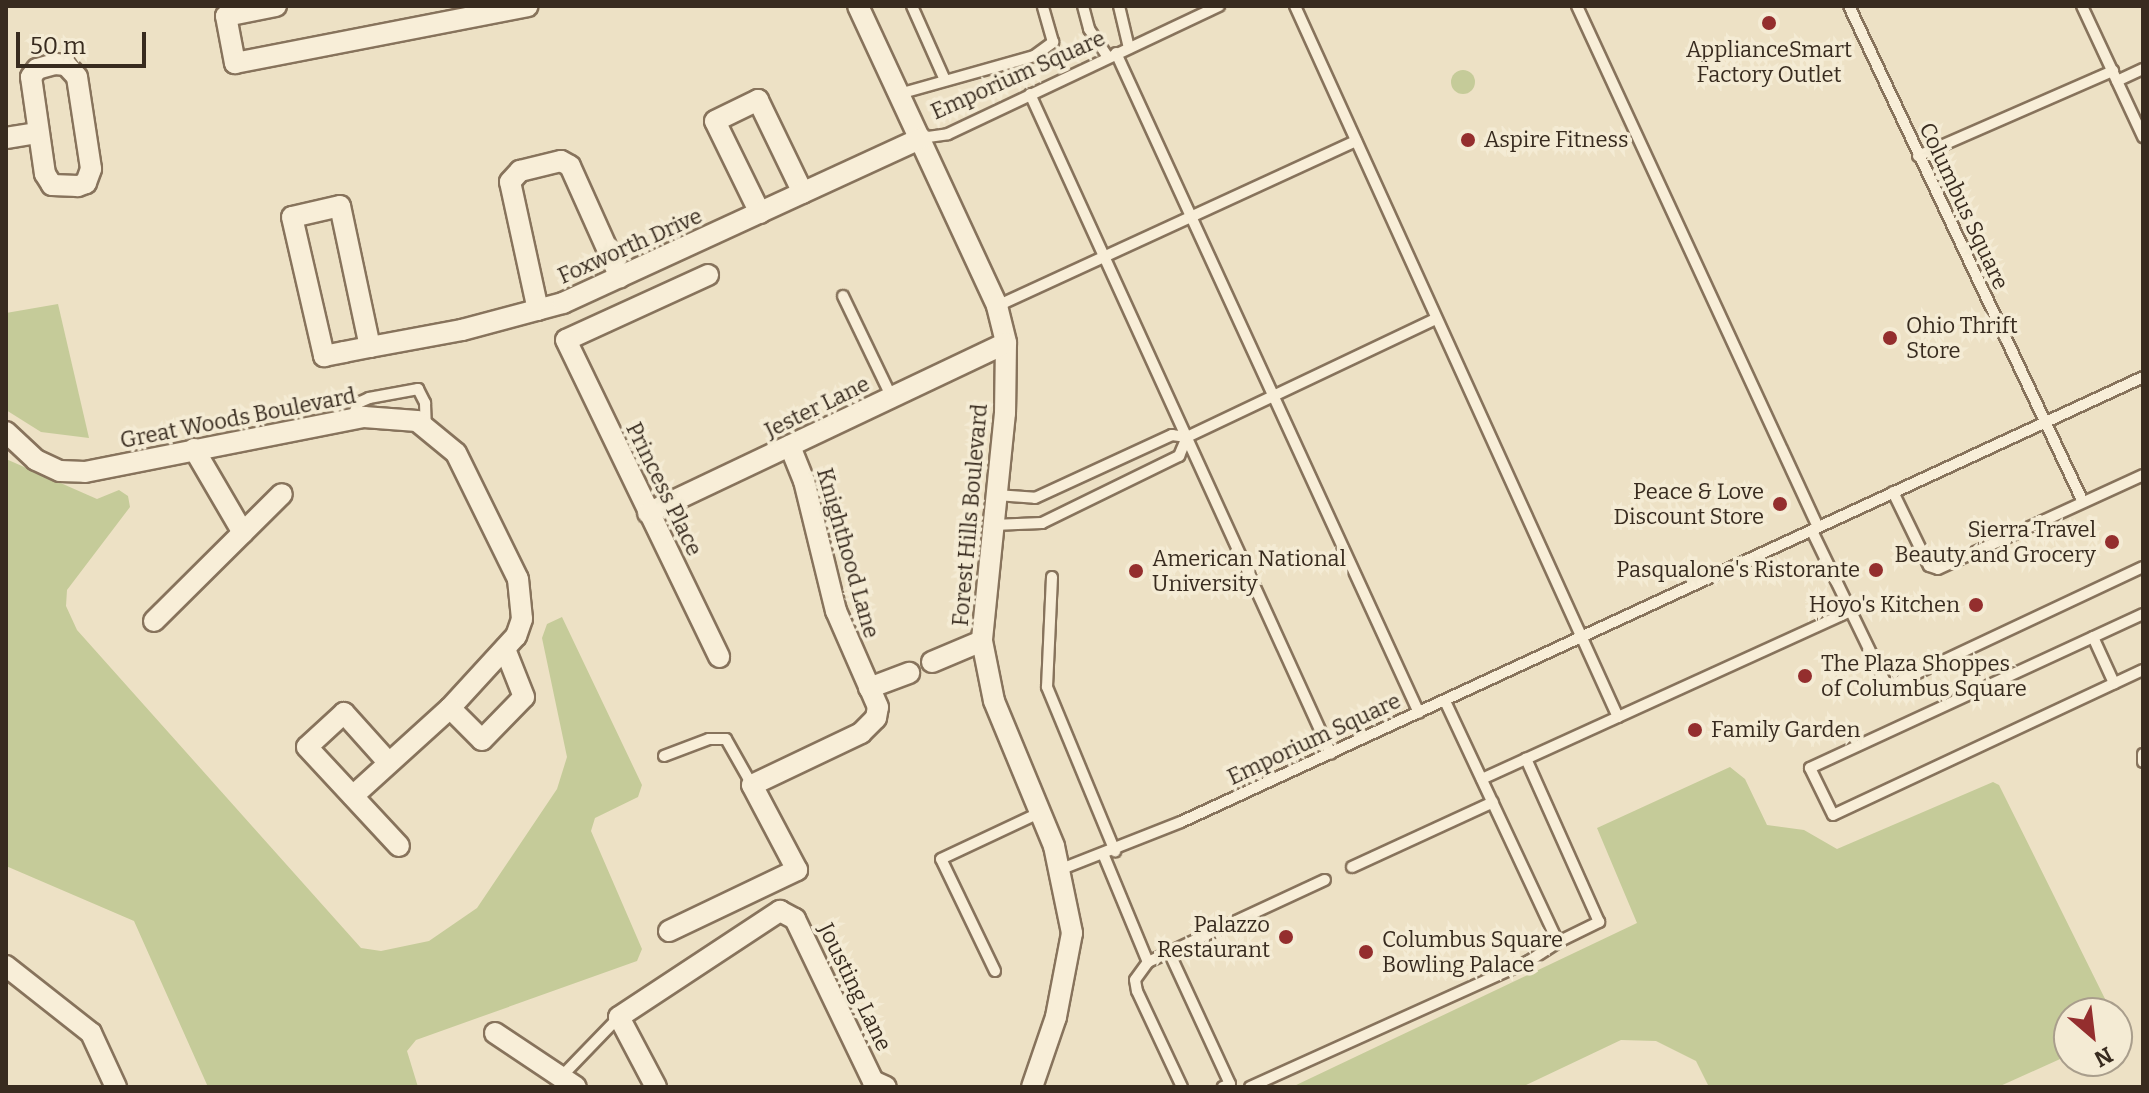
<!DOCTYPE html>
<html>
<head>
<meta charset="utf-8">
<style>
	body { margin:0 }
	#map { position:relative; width:2149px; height:1093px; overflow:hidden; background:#ede1c5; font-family:Bitter,serif }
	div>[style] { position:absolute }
	.green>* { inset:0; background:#c5cb99 }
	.round { border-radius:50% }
	.roads { filter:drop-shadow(2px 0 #87735c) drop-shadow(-2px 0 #87735c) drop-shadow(0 2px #87735c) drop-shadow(0 -2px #87735c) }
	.service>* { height:10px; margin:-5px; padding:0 5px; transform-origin:5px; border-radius:5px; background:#f8eed8 }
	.minor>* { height:20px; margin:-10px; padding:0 10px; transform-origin:10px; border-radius:10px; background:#f8eed8 }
	.dots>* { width:22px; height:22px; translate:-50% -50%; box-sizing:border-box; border:4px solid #f4ebd4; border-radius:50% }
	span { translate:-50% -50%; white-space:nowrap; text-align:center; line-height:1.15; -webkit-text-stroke:7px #f4ebd4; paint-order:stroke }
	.poi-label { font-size:22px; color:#382b1f }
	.left { translate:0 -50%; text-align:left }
	.right { translate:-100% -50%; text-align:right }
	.street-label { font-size:22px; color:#382b1f }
	.frame { position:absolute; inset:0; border:8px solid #382b1f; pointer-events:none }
	.north { position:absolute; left:2053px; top:997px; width:80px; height:80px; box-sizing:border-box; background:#f4ebd4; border:2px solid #a99e8c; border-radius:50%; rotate:152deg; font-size:22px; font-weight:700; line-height:32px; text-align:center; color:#382b1f }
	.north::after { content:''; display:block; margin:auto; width:28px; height:36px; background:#942e2e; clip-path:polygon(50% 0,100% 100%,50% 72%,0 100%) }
	.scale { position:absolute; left:16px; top:32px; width:130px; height:36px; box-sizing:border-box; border:4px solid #382b1f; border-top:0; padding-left:10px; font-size:24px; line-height:28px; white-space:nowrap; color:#382b1f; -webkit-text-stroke:6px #f4ebd4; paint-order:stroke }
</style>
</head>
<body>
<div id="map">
	<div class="green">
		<div class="round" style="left:1451px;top:70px;width:24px;height:24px"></div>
		<div style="clip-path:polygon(58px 304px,89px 438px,41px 432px,6px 410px,6px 313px)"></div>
		<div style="clip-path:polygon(6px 459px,97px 499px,119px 490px,128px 496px,130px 507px,67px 590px,66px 606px,77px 630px,361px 948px,381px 951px,429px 941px,477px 908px,557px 789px,567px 757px,542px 638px,547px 624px,562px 617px,642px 785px,638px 797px,595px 818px,591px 831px,642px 949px,637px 961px,416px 1040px,407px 1051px,418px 1087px,208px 1087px,134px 921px,6px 866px)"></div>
		<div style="clip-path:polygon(1730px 767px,1745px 779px,1767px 825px,1804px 830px,1837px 849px,1993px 782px,1999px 785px,2112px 1013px,2069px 1013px,2069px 1055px,1998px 1087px,1709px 1087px,1696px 1061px,1656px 1041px,1621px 1040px,1522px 1087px,1292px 1087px,1637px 923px,1597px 828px)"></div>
	</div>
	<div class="roads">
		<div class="service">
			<div style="left:912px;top:6px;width:81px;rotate:66deg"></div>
			<div style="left:1083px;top:6px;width:24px;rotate:75deg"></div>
			<div style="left:1089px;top:29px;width:34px;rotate:56deg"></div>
			<div style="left:1119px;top:6px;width:43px;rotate:76.6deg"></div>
			<div style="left:1295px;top:6px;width:781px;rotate:65.57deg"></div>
			<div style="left:1577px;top:6px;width:574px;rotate:65.18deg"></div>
			<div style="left:1849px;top:6px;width:548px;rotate:64.74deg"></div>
			<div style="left:2082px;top:6px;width:145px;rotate:65deg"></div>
			<div style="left:1116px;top:53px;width:726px;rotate:65.34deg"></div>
			<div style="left:2117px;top:81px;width:29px;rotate:-25deg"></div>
			<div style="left:899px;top:94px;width:140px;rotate:-15.7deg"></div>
			<div style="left:1034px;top:56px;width:24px;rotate:-36deg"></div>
			<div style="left:1053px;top:42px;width:37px;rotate:-106deg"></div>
			<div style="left:1030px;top:94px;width:725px;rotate:65.48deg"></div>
			<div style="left:921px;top:138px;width:27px;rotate:-8deg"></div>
			<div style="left:948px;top:134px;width:300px;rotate:-25.3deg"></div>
			<div style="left:1918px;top:156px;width:213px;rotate:-23.6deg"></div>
			<div style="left:843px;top:296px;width:113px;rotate:64.3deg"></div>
			<div style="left:997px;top:306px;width:395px;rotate:-24.7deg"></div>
			<div style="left:352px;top:419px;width:17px;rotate:-69deg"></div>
			<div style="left:358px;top:403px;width:12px;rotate:-24deg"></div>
			<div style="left:369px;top:398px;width:50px;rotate:-10.4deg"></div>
			<div style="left:418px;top:389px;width:16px;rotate:63deg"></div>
			<div style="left:425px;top:403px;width:23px;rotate:88deg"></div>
			<div style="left:1893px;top:492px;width:82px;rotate:64.1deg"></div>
			<div style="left:1929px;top:566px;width:9px;rotate:18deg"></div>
			<div style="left:1938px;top:569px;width:226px;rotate:-24.6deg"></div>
			<div style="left:996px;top:495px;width:39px;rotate:4deg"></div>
			<div style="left:1035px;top:498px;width:151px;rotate:-24.7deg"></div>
			<div style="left:1172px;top:435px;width:15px;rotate:8deg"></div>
			<div style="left:1187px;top:437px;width:276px;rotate:-25.4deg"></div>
			<div style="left:993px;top:525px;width:49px;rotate:-2.3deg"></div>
			<div style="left:1042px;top:523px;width:153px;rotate:-26.1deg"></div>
			<div style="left:1179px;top:456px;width:21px;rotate:-67deg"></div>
			<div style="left:1812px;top:531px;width:168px;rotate:64.2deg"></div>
			<div style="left:1885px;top:682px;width:9px;rotate:13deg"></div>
			<div style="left:1894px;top:684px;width:275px;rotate:-25.2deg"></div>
			<div style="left:1052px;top:577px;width:110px;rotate:92.6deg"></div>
			<div style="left:1047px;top:687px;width:178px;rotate:67.5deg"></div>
			<div style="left:2143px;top:614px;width:367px;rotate:155.2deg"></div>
			<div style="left:1810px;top:768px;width:52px;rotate:63.9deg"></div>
			<div style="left:1833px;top:815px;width:342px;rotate:-25.1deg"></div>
			<div style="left:2093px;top:637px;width:51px;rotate:65.5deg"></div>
			<div style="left:1445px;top:701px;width:266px;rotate:64.9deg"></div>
			<div style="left:1558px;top:942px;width:46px;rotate:-26deg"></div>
			<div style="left:1599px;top:922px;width:179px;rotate:-114.1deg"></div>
			<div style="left:2143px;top:754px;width:8px;rotate:90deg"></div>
			<div style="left:664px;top:756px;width:48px;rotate:-20.7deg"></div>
			<div style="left:709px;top:739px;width:17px"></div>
			<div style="left:726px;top:739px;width:53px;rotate:60.5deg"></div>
			<div style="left:1482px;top:779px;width:405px;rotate:-24.5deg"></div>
			<div style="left:1104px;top:856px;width:115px;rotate:67.5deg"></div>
			<div style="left:1148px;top:962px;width:22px;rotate:126deg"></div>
			<div style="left:1135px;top:980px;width:11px;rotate:80deg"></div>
			<div style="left:1137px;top:991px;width:106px;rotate:64.9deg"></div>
			<div style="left:1352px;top:867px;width:155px;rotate:-24.7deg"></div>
			<div style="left:1059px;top:870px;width:131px;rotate:-21.5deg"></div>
			<div style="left:1181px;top:822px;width:1060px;rotate:-24.82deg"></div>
			<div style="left:1169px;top:952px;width:145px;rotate:65.2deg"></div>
			<div style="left:1230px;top:1084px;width:8px;rotate:157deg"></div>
			<div style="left:1148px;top:962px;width:195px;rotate:-24.9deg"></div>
			<div style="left:995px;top:971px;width:124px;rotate:-115.7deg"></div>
			<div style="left:941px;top:859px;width:110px;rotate:-25.2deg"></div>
			<div style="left:560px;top:1078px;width:85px;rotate:-46deg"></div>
			<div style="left:1250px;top:1087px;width:306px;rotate:-24.3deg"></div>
			<div style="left:1529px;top:961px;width:35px;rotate:-33deg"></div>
		</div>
		<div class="minor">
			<div style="left:276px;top:6px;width:51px;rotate:168.7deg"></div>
			<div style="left:226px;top:16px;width:48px;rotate:79.2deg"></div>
			<div style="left:235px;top:63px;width:298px;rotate:-11deg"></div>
			<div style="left:858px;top:6px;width:331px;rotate:65.1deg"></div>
			<div style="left:997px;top:306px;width:38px;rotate:76deg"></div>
			<div style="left:1006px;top:343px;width:70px;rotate:90.8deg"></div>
			<div style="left:1005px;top:413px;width:229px;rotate:95.8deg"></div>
			<div style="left:982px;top:641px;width:61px;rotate:78.7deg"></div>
			<div style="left:994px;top:701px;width:157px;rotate:67.5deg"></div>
			<div style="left:1054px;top:846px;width:89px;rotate:78.3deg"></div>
			<div style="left:1072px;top:933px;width:86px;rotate:100.8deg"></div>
			<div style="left:1056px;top:1017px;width:74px;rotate:108.9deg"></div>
			<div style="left:55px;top:64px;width:11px;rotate:5deg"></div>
			<div style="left:66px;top:65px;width:16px;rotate:47deg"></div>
			<div style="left:77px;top:77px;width:93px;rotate:81.3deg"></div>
			<div style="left:91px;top:169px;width:15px;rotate:110deg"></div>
			<div style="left:86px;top:183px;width:9px;rotate:159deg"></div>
			<div style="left:78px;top:186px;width:26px;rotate:-178deg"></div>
			<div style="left:52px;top:185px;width:13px;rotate:-122deg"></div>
			<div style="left:45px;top:174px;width:98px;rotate:-98.2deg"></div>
			<div style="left:31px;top:77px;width:10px;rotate:-53deg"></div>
			<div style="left:37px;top:69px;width:19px;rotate:-16deg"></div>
			<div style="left:6px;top:138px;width:32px;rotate:-9deg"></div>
			<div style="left:760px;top:213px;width:102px;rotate:-116.1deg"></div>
			<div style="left:715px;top:121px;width:48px;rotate:-26deg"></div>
			<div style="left:758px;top:100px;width:103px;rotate:64.2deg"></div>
			<div style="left:708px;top:275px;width:156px;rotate:155.4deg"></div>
			<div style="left:566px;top:340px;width:352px;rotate:64.2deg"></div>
			<div style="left:538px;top:310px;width:131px;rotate:-102.3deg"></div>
			<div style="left:510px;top:182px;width:15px;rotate:-48deg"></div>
			<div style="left:520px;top:171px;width:42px;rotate:-13.7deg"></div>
			<div style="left:561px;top:161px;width:10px;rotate:29deg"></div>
			<div style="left:570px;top:166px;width:122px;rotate:65.8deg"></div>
			<div style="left:370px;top:347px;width:144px;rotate:-102deg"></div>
			<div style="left:340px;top:206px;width:49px;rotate:167.1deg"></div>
			<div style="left:292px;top:217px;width:143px;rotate:77deg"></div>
			<div style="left:324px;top:356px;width:20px;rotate:-11deg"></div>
			<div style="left:344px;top:352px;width:26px;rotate:-11deg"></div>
			<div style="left:370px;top:347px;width:94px;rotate:-10.5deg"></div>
			<div style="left:462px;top:330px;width:105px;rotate:-15deg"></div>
			<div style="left:563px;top:303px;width:394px;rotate:-24.7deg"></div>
			<div style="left:6px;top:432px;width:41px;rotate:43deg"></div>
			<div style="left:36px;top:460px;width:26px;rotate:25deg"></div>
			<div style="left:60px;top:471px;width:25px;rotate:2deg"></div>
			<div style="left:85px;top:472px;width:284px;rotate:-11.2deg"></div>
			<div style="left:364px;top:417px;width:53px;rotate:4.3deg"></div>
			<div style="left:417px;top:421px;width:50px;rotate:39.4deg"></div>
			<div style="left:456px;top:453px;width:140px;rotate:63.8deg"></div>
			<div style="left:518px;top:579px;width:40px;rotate:84.3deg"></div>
			<div style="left:522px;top:619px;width:18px;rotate:109deg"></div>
			<div style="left:516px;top:636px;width:98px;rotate:132.5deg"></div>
			<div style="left:450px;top:708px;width:131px;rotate:137.8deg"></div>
			<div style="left:194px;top:449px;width:97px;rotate:59.7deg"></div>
			<div style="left:648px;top:513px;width:396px;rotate:-25.4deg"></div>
			<div style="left:154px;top:621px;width:180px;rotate:-44.8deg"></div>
			<div style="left:932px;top:662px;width:54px;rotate:-22.8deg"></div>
			<div style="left:869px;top:688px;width:43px;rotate:-20.6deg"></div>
			<div style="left:450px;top:708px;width:45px;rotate:45deg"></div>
			<div style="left:482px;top:740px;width:60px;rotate:-45.7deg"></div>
			<div style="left:524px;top:697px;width:52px;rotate:-111.6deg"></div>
			<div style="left:388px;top:762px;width:66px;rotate:-131.9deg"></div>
			<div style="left:344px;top:713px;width:50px;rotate:137.4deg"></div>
			<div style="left:307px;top:747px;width:135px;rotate:47.1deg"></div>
			<div style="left:669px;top:931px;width:142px;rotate:-25.5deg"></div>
			<div style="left:797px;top:870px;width:96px;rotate:-117.9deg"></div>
			<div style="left:752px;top:785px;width:121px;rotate:-25.5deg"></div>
			<div style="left:861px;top:733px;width:21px;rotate:-45deg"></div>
			<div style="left:876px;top:718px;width:11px;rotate:-80deg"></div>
			<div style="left:878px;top:707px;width:105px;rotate:-113.6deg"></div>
			<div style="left:836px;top:611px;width:134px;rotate:-103.8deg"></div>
			<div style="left:804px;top:481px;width:38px;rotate:-112deg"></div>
			<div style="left:6px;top:966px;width:108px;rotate:38.2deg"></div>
			<div style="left:91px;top:1033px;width:60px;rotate:65.2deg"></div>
			<div style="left:495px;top:1033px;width:97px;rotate:33.7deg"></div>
			<div style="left:656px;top:1087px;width:79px;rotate:-117.9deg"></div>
			<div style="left:619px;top:1017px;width:193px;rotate:-33.4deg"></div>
			<div style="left:780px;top:911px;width:17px;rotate:28deg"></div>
			<div style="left:795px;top:919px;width:180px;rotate:64.3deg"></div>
			<div style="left:873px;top:1081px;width:14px;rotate:25deg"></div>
		</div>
	</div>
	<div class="dots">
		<div style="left:1769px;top:23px;background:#942e2e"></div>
		<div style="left:1468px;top:140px;background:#942e2e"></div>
		<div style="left:1890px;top:338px;background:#942e2e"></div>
		<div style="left:1780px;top:504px;background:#942e2e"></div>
		<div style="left:2112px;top:542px;background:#942e2e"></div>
		<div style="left:1876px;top:570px;background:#942e2e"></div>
		<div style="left:1136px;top:571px;background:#942e2e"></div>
		<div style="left:1976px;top:605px;background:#942e2e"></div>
		<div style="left:1805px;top:676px;background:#942e2e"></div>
		<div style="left:1695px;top:730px;background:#942e2e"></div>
		<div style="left:1286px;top:937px;background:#942e2e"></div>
		<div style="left:1366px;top:952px;background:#942e2e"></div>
	</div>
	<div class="poi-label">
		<span style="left:1769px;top:62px">ApplianceSmart<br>Factory Outlet</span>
		<span class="left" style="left:1484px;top:140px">Aspire Fitness</span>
		<span class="left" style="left:1906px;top:338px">Ohio Thrift<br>Store</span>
		<span class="right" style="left:1764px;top:504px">Peace &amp; Love<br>Discount Store</span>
		<span class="right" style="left:2096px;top:542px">Sierra Travel<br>Beauty and Grocery</span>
		<span class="left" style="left:1152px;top:571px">American National<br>University</span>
		<span class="right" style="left:1860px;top:570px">Pasqualone's Ristorante</span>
		<span class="right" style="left:1960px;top:605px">Hoyo's Kitchen</span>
		<span class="left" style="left:1821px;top:676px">The Plaza Shoppes<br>of Columbus Square</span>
		<span class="left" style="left:1711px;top:730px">Family Garden</span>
		<span class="right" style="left:1270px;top:937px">Palazzo<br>Restaurant</span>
		<span class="left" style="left:1382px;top:952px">Columbus Square<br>Bowling Palace</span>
	</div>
	<div class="street-label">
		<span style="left:1018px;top:75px;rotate:-24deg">Emporium Square</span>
		<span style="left:1964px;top:206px;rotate:65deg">Columbus Square</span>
		<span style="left:630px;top:246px;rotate:-24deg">Foxworth Drive</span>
		<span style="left:817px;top:407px;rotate:-26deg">Jester Lane</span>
		<span style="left:238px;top:418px;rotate:-11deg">Great Woods Boulevard</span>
		<span style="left:664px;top:489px;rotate:64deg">Princess Place</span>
		<span style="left:970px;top:515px;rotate:-85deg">Forest Hills Boulevard</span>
		<span style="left:848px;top:553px;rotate:74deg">Knighthood Lane</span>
		<span style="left:1314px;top:739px;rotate:-25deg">Emporium Square</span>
		<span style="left:855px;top:987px;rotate:64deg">Jousting Lane</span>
	</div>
	<div class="frame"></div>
	<div class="north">N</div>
	<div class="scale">50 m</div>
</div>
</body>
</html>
